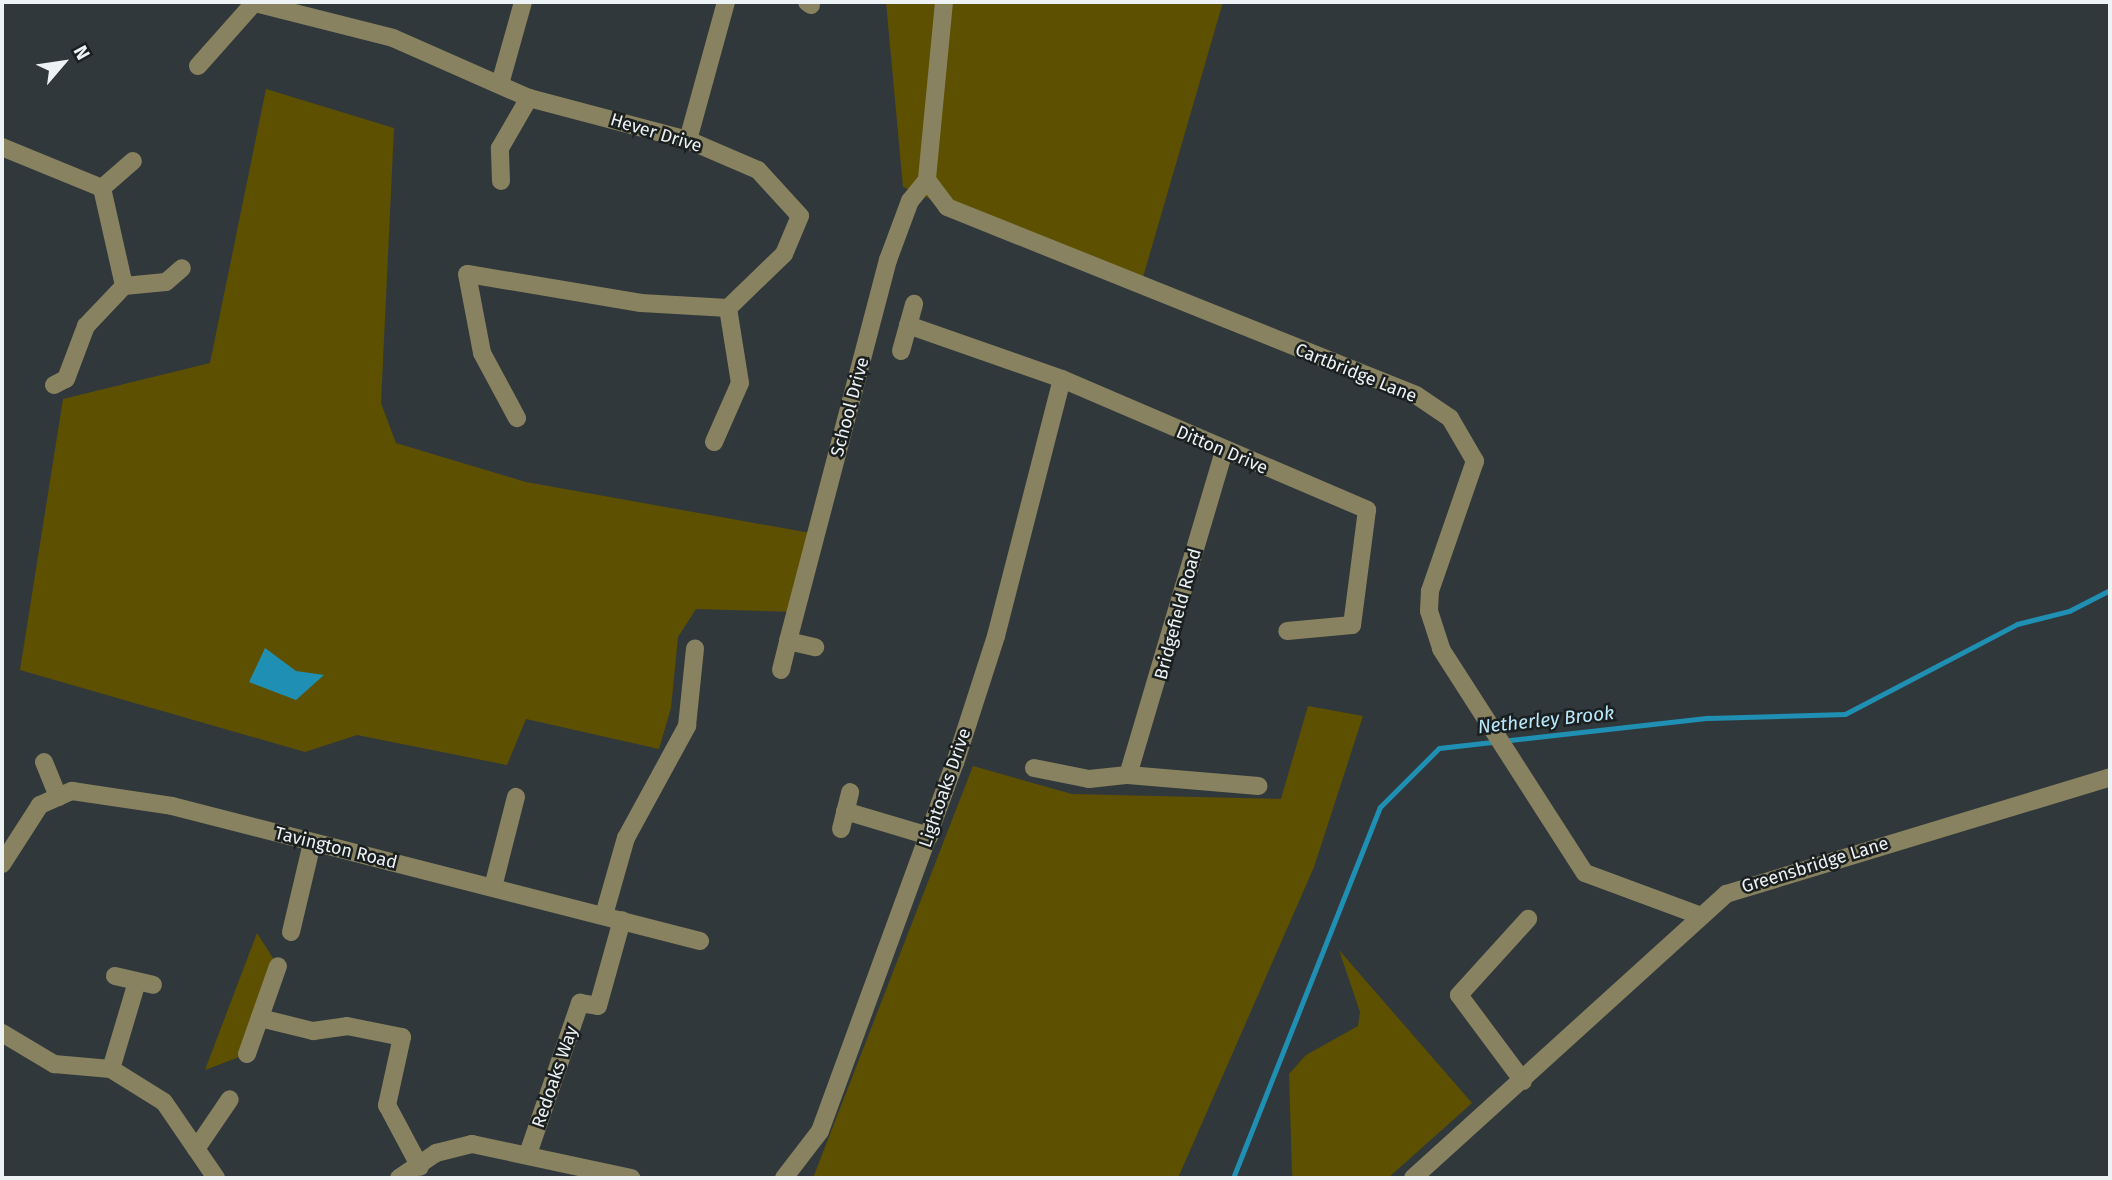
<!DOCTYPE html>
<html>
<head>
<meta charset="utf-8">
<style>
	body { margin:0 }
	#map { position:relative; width:2112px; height:1180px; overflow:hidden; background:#31383b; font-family:"Fira Sans",sans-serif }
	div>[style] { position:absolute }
	.green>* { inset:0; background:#5d5000 }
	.water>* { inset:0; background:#1f90b3 }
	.stream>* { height:5px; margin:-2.5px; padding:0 2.5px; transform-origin:2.5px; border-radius:2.5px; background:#1f90b3 }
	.minor>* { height:18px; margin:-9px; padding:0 9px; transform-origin:9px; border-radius:9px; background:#888260 }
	span { translate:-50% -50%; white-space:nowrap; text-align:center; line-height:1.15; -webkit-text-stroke:5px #1b1f20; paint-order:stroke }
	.street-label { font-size:18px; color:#edf2f4 }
	.water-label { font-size:19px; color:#b9e8fb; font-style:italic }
	.frame { position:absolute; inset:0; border:4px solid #edf2f4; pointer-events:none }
	.north { position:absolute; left:28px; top:28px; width:70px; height:70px; -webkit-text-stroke:5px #1b1f20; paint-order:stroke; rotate:61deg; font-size:19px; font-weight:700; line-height:28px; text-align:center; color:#edf2f4 }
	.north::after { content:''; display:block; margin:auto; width:24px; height:32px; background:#edf2f4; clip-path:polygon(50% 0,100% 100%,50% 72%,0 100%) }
</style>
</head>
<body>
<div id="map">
	<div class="green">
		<div style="clip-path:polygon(886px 2px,1223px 2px,1139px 291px,903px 187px)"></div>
		<div style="clip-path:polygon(266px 89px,394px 128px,381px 403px,396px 443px,526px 482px,816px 534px,796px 612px,696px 609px,678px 637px,671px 708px,659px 749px,526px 719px,507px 765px,357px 735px,305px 752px,20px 670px,63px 399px,210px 363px)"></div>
		<div style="clip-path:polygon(1308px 706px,1363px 716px,1314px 867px,1178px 1178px,813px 1178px,973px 766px,1072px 794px,1281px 799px)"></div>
		<div style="clip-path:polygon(257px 933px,278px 966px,247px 1054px,205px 1070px)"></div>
		<div style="clip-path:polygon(1339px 950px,1472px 1103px,1388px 1178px,1293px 1178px,1292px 1173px,1289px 1074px,1306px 1055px,1358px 1026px,1360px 1012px)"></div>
	</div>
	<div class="water">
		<div style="clip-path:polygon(265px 648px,296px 671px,324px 675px,296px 700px,249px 682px)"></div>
	</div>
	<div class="stream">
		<div style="left:1233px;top:1178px;width:399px;rotate:-68.4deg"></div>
		<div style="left:1380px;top:807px;width:83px;rotate:-45deg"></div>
		<div style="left:1439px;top:748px;width:271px;rotate:-6.4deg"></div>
		<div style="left:1708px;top:718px;width:137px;rotate:-1.7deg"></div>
		<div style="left:1845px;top:714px;width:194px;rotate:-27.6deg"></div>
		<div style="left:2017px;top:624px;width:54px;rotate:-14deg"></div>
		<div style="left:2069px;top:611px;width:46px;rotate:-27.1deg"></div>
	</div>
	<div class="minor">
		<div style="left:251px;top:2px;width:146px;rotate:14.2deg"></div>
		<div style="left:393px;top:38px;width:149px;rotate:23.8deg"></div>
		<div style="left:529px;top:98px;width:164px;rotate:14.8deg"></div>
		<div style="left:688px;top:140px;width:76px;rotate:23.2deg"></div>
		<div style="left:758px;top:170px;width:62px;rotate:47.6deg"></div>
		<div style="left:800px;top:216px;width:41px;rotate:112.8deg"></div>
		<div style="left:784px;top:254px;width:78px;rotate:136deg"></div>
		<div style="left:728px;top:308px;width:87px;rotate:-176.7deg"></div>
		<div style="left:641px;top:303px;width:176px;rotate:-170.5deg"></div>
		<div style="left:467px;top:274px;width:80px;rotate:79.2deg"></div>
		<div style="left:482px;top:353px;width:74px;rotate:61.7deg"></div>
		<div style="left:807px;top:2px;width:5px;rotate:37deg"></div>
		<div style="left:944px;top:2px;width:179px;rotate:95.5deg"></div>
		<div style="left:927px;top:180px;width:34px;rotate:53deg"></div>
		<div style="left:947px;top:207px;width:505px;rotate:21.84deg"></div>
		<div style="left:1416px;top:395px;width:41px;rotate:34.1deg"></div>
		<div style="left:1450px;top:418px;width:50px;rotate:59.8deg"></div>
		<div style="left:1475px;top:461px;width:138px;rotate:109.1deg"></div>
		<div style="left:1430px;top:591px;width:20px;rotate:93deg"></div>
		<div style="left:1429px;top:611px;width:40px;rotate:72deg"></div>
		<div style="left:1441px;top:649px;width:266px;rotate:57.3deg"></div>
		<div style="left:1585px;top:873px;width:118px;rotate:20.3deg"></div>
		<div style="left:198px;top:66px;width:83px;rotate:-48.4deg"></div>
		<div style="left:500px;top:84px;width:85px;rotate:-74.3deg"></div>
		<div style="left:688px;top:140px;width:143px;rotate:-74.6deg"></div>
		<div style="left:2px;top:147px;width:108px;rotate:22.3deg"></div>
		<div style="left:102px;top:188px;width:100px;rotate:77.3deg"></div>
		<div style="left:124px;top:286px;width:42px;rotate:-5.4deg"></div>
		<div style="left:166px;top:282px;width:21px;rotate:-41deg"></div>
		<div style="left:501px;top:181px;width:33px;rotate:-92deg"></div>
		<div style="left:500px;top:148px;width:58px;rotate:-59.9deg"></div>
		<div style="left:102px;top:188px;width:41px;rotate:-41.1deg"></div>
		<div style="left:908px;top:325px;width:163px;rotate:19.3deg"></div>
		<div style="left:1062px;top:379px;width:332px;rotate:23.2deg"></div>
		<div style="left:1367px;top:510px;width:116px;rotate:97.4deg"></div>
		<div style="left:1352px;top:625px;width:65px;rotate:174.7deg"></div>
		<div style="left:901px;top:351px;width:49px;rotate:-74.5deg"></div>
		<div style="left:54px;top:385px;width:13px;rotate:-27deg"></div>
		<div style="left:66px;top:379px;width:57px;rotate:-69.3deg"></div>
		<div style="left:86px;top:326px;width:55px;rotate:-46.5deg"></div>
		<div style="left:714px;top:442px;width:64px;rotate:-66.2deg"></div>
		<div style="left:740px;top:383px;width:76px;rotate:-99.1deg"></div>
		<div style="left:1224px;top:451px;width:338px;rotate:106.5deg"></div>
		<div style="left:1128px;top:775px;width:131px;rotate:4.8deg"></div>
		<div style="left:788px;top:641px;width:394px;rotate:-75.3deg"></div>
		<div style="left:888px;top:260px;width:63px;rotate:-69.6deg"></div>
		<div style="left:910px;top:201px;width:27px;rotate:-51deg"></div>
		<div style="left:781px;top:670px;width:30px;rotate:-76deg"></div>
		<div style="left:788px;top:641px;width:28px;rotate:13deg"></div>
		<div style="left:44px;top:762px;width:38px;rotate:68deg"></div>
		<div style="left:1034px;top:768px;width:56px;rotate:11.3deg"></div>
		<div style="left:1089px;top:779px;width:39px;rotate:-6deg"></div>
		<div style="left:845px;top:811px;width:88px;rotate:16.6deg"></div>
		<div style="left:841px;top:829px;width:38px;rotate:-76deg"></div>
		<div style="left:2px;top:864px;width:70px;rotate:-57.2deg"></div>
		<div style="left:40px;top:805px;width:35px;rotate:-24deg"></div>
		<div style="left:72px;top:791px;width:101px;rotate:8.5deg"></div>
		<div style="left:172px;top:806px;width:545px;rotate:14.34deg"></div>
		<div style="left:493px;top:887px;width:93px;rotate:-75.7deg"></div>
		<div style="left:604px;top:915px;width:80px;rotate:-74.1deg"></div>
		<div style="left:626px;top:838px;width:128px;rotate:-61.4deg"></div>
		<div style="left:687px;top:726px;width:78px;rotate:-84.1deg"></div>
		<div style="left:291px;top:932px;width:91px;rotate:-76.7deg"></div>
		<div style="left:115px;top:976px;width:39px;rotate:13deg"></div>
		<div style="left:260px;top:1018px;width:55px;rotate:13.8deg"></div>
		<div style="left:313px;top:1031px;width:34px;rotate:-8deg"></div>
		<div style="left:347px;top:1026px;width:56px;rotate:11.3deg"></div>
		<div style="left:402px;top:1037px;width:70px;rotate:102.4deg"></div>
		<div style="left:387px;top:1105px;width:70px;rotate:62deg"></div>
		<div style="left:2px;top:1033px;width:61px;rotate:30.8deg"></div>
		<div style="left:54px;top:1064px;width:57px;rotate:5deg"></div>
		<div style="left:111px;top:1069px;width:62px;rotate:31.9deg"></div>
		<div style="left:164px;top:1102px;width:92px;rotate:55.6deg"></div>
		<div style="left:247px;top:1054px;width:93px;rotate:-70.6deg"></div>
		<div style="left:111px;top:1069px;width:91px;rotate:-73.4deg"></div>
		<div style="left:1523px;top:1081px;width:107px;rotate:-126.7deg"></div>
		<div style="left:1459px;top:995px;width:103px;rotate:-47.8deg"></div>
		<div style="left:196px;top:1149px;width:60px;rotate:-55.8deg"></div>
		<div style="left:529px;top:1151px;width:157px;rotate:-71deg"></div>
		<div style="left:580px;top:1003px;width:18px;rotate:9deg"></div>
		<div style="left:598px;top:1006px;width:89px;rotate:-74.4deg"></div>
		<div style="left:399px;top:1178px;width:45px;rotate:-34deg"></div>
		<div style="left:436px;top:1153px;width:37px;rotate:-14deg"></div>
		<div style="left:472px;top:1144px;width:163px;rotate:12.1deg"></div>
		<div style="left:784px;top:1178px;width:59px;rotate:-52.5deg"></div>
		<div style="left:820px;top:1131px;width:392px;rotate:-69.9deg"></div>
		<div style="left:955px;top:763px;width:133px;rotate:-72.1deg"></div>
		<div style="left:996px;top:636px;width:265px;rotate:-75.6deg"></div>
		<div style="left:1413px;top:1178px;width:423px;rotate:-42.2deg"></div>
		<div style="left:1726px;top:894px;width:401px;rotate:-16.9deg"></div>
	</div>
	<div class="street-label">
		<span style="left:656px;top:133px;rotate:17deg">Hever Drive</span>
		<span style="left:1356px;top:373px;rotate:22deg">Cartbridge Lane</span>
		<span style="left:850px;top:407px;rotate:-75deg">School Drive</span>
		<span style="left:1222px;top:450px;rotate:23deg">Ditton Drive</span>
		<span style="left:1178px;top:614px;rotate:-75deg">Bridgefield Road</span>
		<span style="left:945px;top:788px;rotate:-71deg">Lightoaks Drive</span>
		<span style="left:336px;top:848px;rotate:14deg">Tavington Road</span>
		<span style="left:1815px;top:865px;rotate:-17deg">Greensbridge Lane</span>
		<span style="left:555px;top:1077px;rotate:-71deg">Redoaks Way</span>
	</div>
	<div class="water-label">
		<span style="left:1546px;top:720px;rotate:-6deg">Netherley Brook</span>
	</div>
	<div class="frame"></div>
	<div class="north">N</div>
</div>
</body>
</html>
